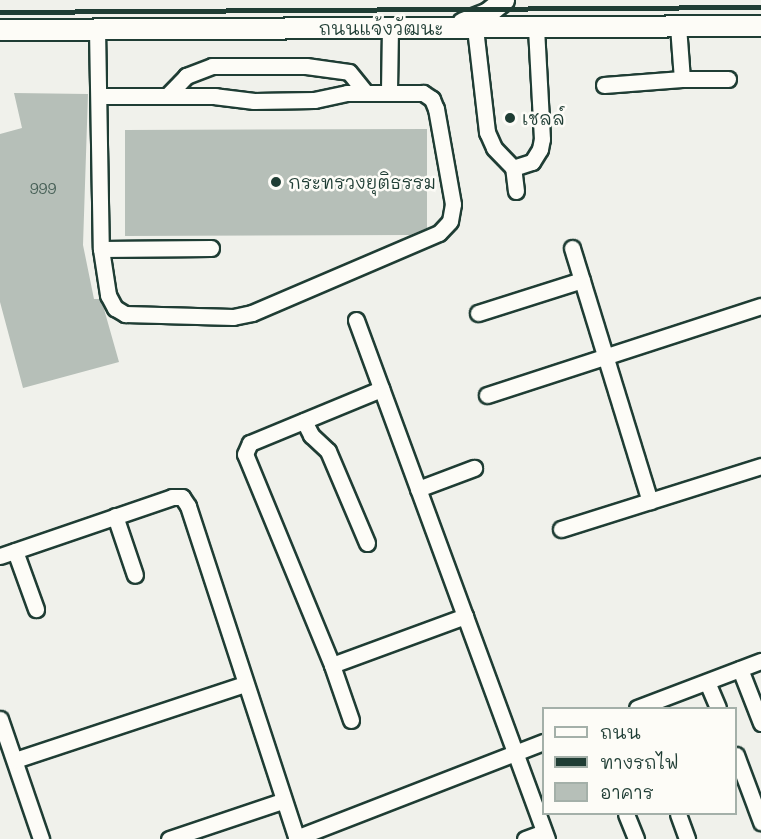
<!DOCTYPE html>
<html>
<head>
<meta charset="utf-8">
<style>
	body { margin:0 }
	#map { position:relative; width:761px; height:839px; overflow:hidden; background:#f0f1eb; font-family:Mali,"Playpen Sans Thai",sans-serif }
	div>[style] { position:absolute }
	.building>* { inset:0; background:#b6bfb8 }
	.roads { filter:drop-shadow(2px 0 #1f3d34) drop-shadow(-2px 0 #1f3d34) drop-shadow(0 2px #1f3d34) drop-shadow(0 -2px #1f3d34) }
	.minor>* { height:15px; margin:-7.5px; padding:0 7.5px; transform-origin:7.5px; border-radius:7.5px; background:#fdfcf7 }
	.major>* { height:20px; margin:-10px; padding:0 10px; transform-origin:10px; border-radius:10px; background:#fdfcf7 }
	.rail>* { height:4.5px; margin:-2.25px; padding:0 2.25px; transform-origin:2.25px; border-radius:2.25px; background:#1f3d34 }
	.dots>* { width:16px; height:16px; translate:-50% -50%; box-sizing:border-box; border:3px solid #fdfcf7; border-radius:50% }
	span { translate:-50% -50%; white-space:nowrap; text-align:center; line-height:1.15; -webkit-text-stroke:5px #fdfcf7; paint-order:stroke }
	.number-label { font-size:15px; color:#455e55 }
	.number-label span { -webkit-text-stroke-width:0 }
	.street-label { font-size:18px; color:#1f3d34 }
	.poi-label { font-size:18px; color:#1f3d34 }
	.left { translate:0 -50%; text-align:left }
	.legend { position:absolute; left:542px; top:707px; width:195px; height:108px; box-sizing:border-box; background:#fdfcf7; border:2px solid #a4b0a9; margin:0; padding:8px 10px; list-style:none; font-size:18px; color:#1f3d34 }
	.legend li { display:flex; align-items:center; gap:12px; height:30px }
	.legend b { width:30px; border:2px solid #a4b0a9 }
</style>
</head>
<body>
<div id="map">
	<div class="building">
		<div style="clip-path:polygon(14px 93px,88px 94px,83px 245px,94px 299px,99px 299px,104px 309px,119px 362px,23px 388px,0 302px,0 134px,22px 128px)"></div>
		<div style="clip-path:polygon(427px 129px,427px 228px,410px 235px,125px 236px,125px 130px)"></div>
	</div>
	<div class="roads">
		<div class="minor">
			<div style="left:678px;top:26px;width:53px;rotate:85.7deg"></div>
			<div style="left:682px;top:79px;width:46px"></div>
			<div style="left:475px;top:28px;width:105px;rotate:83.4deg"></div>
			<div style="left:487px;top:132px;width:17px;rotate:66deg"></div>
			<div style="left:494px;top:148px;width:28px;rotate:46deg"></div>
			<div style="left:97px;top:29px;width:220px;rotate:89deg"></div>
			<div style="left:101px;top:249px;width:47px;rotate:81.3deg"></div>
			<div style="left:108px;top:295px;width:15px;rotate:62deg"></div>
			<div style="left:115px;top:308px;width:12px;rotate:31deg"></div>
			<div style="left:125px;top:314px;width:108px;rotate:1.6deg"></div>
			<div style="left:233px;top:317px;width:19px;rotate:-12deg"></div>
			<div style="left:252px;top:313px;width:203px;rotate:-23.2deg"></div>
			<div style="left:439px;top:233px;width:16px;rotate:-47deg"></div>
			<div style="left:450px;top:221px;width:17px;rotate:-80deg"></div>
			<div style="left:453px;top:204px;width:97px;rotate:-100.1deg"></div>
			<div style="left:436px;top:109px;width:11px;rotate:-112deg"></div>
			<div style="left:432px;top:99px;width:11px;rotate:-146deg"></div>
			<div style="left:423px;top:93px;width:76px;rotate:180deg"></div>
			<div style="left:347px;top:93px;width:34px;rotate:168deg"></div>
			<div style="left:314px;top:100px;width:60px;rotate:179deg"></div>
			<div style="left:254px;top:101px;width:39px;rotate:-173deg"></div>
			<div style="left:215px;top:96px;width:116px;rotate:180deg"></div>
			<div style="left:604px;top:85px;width:78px;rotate:-4.4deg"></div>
			<div style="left:389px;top:91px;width:63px;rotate:-89.1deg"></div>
			<div style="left:167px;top:96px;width:28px;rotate:-46deg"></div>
			<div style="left:186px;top:76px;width:28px;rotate:-21deg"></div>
			<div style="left:212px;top:66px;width:94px"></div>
			<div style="left:306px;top:66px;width:43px;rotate:7.9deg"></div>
			<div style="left:349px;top:72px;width:26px;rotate:51deg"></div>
			<div style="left:516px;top:191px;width:23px;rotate:-97deg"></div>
			<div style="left:513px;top:168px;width:20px;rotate:-18deg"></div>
			<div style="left:532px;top:162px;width:15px;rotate:-58deg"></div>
			<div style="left:540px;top:149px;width:10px;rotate:-79deg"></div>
			<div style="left:542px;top:139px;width:110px;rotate:-93.1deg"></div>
			<div style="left:572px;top:248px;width:265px;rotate:72.9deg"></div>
			<div style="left:101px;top:249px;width:110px;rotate:-0.5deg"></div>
			<div style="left:478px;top:313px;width:109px;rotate:-17.6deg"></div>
			<div style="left:356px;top:320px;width:553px;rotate:69.8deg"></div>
			<div style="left:487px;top:395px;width:288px;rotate:-18deg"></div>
			<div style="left:304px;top:421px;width:16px;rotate:63deg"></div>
			<div style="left:311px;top:435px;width:23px;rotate:43deg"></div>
			<div style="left:328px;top:451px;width:100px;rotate:67deg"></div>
			<div style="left:418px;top:489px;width:60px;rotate:-20.6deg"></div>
			<div style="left:115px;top:516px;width:62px;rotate:71.3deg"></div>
			<div style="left:561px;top:529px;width:210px;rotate:-17.5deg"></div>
			<div style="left:15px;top:551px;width:62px;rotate:70.1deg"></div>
			<div style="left:0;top:556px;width:182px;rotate:-18.9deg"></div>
			<div style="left:172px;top:497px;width:10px"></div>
			<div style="left:182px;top:497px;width:11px;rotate:56deg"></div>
			<div style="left:188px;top:506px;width:350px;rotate:71.9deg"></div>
			<div style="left:332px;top:665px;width:142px;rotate:-20.2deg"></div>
			<div style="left:740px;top:669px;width:58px;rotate:68.7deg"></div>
			<div style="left:707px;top:682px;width:28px;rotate:67deg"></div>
			<div style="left:637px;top:708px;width:133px;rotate:-20.8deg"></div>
			<div style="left:0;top:719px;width:127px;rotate:71.1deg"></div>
			<div style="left:351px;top:720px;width:58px;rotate:-109.1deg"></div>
			<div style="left:332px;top:665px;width:228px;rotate:-112.4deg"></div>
			<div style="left:245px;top:454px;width:12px;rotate:-66deg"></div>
			<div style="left:250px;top:443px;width:142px;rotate:-22.4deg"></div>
			<div style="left:736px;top:755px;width:72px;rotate:69.5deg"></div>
			<div style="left:15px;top:760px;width:242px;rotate:-18.3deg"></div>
			<div style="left:626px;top:814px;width:27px;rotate:68deg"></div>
			<div style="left:678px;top:814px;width:27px;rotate:70deg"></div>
			<div style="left:296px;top:838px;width:266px;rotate:-21.2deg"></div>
			<div style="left:169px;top:839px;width:119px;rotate:-18.6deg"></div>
			<div style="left:525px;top:839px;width:20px;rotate:-20deg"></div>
		</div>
		<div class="major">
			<div style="left:463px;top:23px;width:26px;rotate:-21deg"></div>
			<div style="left:487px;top:14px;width:22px;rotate:-39deg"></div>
			<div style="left:0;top:30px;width:761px;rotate:-0.3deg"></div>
		</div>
	</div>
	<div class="rail">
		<div style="left:0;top:12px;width:761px;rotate:-0.38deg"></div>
	</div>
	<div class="dots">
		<div style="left:510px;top:118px;background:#1f3d34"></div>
		<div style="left:276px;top:182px;background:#1f3d34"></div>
	</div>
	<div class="number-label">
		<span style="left:43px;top:189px">999</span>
	</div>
	<div class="street-label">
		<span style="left:381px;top:28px">ถนนแจ้งวัฒนะ</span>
	</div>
	<div class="poi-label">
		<span class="left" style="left:522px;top:118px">เชลล์</span>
		<span class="left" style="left:288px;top:182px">กระทรวงยุติธรรม</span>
	</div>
	<ul class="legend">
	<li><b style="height:8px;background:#fdfcf7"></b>ถนน</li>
	<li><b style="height:8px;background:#1f3d34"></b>ทางรถไฟ</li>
	<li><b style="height:16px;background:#b6bfb8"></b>อาคาร</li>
	</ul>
</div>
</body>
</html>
